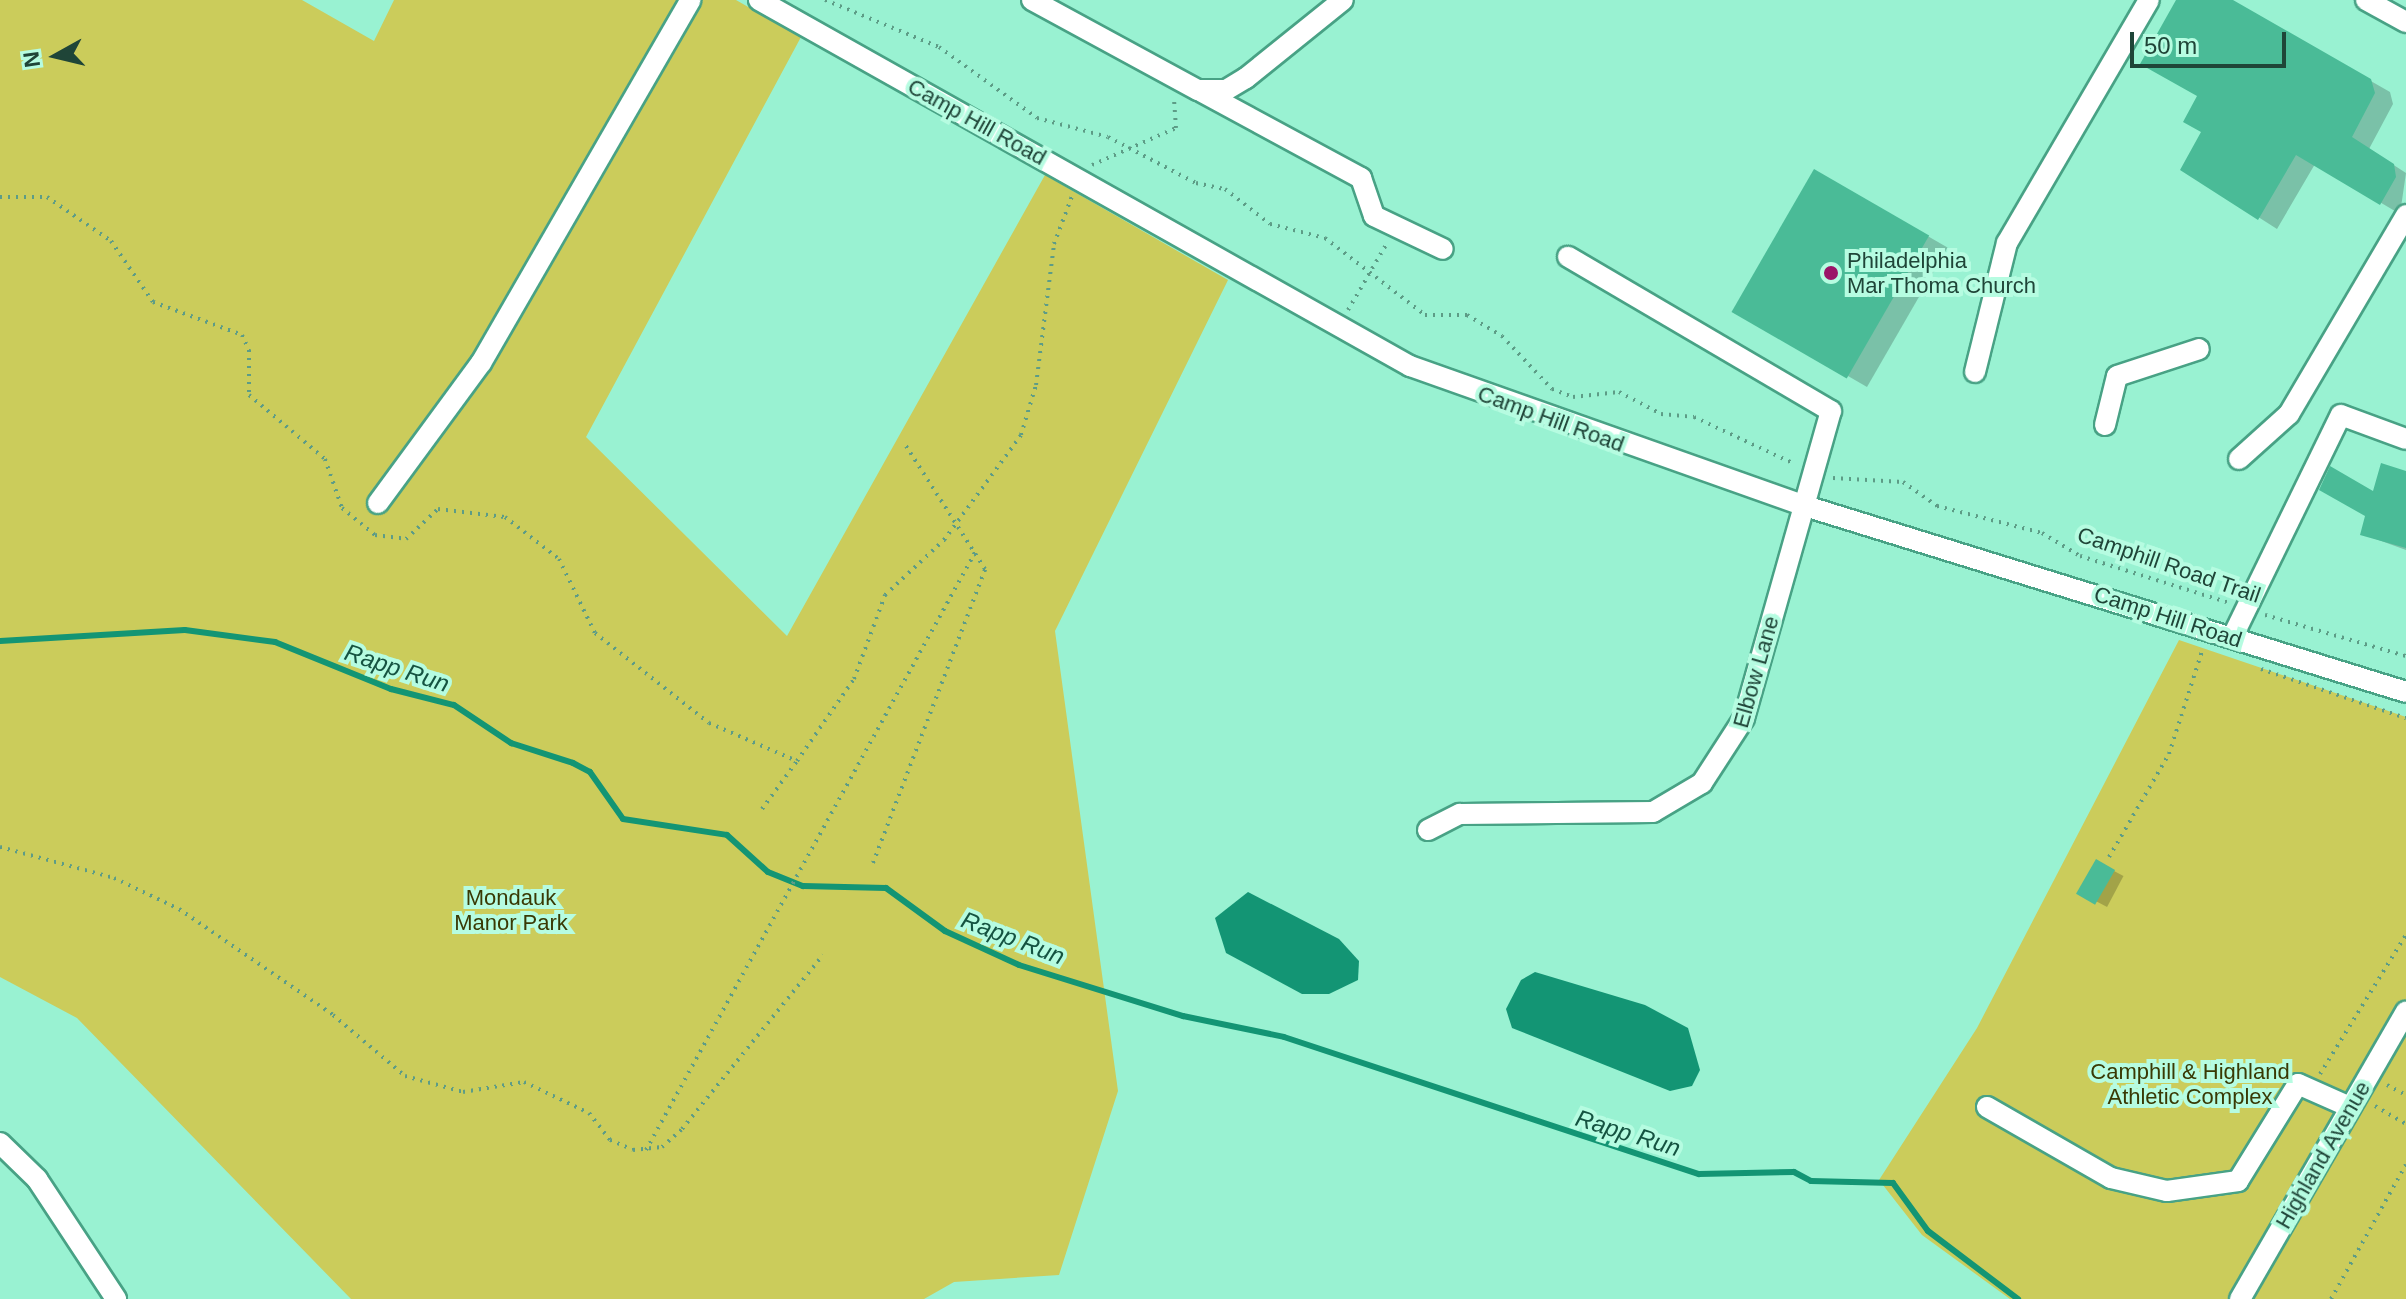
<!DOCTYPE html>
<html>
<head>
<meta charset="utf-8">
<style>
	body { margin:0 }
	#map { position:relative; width:2406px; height:1299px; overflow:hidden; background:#99f2d2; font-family:Arial,sans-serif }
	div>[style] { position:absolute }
	.green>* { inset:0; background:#cbcc5b }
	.water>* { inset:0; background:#139574 }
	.shadow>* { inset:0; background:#0003; transform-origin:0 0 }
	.stream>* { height:6px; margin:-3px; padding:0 3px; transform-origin:3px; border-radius:3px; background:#139574 }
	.building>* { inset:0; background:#4abb97; transform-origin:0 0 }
	.path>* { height:4px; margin-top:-2px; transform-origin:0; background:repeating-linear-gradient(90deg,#5d9c86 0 2px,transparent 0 8px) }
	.roads { filter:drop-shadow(2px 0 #48a285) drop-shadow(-2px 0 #48a285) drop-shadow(0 2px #48a285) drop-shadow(0 -2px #48a285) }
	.minor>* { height:20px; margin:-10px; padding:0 10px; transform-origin:10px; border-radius:10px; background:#fff }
	.dots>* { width:22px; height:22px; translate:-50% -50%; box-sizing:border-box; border:4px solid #b6fce1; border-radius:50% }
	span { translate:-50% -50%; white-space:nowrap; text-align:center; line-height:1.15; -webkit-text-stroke:8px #b6fce1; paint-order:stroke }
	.street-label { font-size:22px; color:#1f4538 }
	.poi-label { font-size:22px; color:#1f4538 }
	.left { translate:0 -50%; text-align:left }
	.park-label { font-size:22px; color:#393904 }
	.water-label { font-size:24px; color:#155341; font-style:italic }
	.north { position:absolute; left:16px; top:16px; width:80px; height:80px; -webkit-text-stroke:6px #b6fce1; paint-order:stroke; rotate:262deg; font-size:22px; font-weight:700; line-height:32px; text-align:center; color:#1f4538 }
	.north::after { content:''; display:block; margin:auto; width:28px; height:36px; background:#1f4538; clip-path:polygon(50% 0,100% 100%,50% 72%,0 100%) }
	.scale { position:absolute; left:2130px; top:32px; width:156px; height:36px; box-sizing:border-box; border:4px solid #1f4538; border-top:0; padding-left:10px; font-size:24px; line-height:28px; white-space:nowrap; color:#1f4538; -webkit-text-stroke:6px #b6fce1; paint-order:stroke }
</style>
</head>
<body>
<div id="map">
	<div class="green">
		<div style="clip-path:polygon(0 0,302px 0,374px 41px,394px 0,736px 0,801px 37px,586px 437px,787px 636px,1045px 175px,1228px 280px,1055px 631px,1118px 1091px,1059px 1275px,954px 1282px,924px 1299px,351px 1299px,77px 1018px,0 977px)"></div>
		<div style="clip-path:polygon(2179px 640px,2406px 717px,2406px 1299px,2010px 1299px,1922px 1235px,1879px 1180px,1977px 1028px)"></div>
	</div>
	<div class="water">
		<div style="clip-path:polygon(1248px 892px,1339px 939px,1359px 961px,1358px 980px,1329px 994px,1302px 994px,1226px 953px,1215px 918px)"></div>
		<div style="clip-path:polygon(1535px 972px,1645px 1005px,1688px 1028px,1700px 1070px,1692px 1086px,1670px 1091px,1512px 1028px,1506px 1009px,1521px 980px)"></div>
	</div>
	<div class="shadow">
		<div style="clip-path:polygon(2179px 0,2229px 0,2390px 92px,2393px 104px,2369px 149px,2406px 173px,2400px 214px,2315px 164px,2277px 229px,2183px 169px,2204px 132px)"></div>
		<div style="left:1815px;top:171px;width:153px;height:161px;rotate:30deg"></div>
		<div style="clip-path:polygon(2406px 473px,2406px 550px,2362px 534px,2374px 494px)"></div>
		<div style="left:2097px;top:862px;width:30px;height:35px;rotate:28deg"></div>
	</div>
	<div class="stream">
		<div style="left:0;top:641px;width:185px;rotate:-3.4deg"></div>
		<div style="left:185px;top:630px;width:91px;rotate:7.6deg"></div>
		<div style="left:275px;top:642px;width:125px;rotate:22.1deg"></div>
		<div style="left:391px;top:689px;width:65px;rotate:14.3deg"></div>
		<div style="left:454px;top:705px;width:69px;rotate:33.7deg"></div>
		<div style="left:511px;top:743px;width:65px;rotate:17.9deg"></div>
		<div style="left:573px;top:763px;width:19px;rotate:28deg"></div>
		<div style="left:590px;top:772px;width:57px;rotate:54.9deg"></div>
		<div style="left:623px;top:819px;width:105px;rotate:8.7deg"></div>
		<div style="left:727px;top:835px;width:55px;rotate:42.1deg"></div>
		<div style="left:768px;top:872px;width:38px;rotate:22deg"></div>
		<div style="left:803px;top:886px;width:83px;rotate:1.4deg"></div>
		<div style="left:886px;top:888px;width:73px;rotate:36.1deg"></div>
		<div style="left:945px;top:931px;width:81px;rotate:24.7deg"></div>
		<div style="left:1019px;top:965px;width:172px;rotate:17.3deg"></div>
		<div style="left:1183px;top:1016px;width:103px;rotate:11.7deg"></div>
		<div style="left:1284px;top:1037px;width:437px;rotate:18.3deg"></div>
		<div style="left:1699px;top:1174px;width:95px;rotate:-1.2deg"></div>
		<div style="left:1794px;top:1172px;width:19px;rotate:28deg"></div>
		<div style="left:1811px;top:1181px;width:82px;rotate:1.4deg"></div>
		<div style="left:1893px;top:1183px;width:59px;rotate:53.9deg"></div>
		<div style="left:1928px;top:1231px;width:113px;rotate:37.1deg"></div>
	</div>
	<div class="building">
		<div style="clip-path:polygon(2176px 0,2233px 0,2371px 79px,2375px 93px,2352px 137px,2394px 164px,2396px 177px,2380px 205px,2296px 155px,2258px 220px,2180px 170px,2201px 132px,2183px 122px,2197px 96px,2140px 64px)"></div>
		<div style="left:1814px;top:169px;width:133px;height:165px;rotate:30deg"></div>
		<div style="clip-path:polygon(2381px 463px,2406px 471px,2406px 548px,2360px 535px,2365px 516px,2319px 490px,2330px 466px,2373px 491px)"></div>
		<div style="left:2096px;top:859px;width:22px;height:40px;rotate:30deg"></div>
	</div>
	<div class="path">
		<div style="left:825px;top:0;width:123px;rotate:22.4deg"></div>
		<div style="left:939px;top:47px;width:121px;rotate:35.9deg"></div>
		<div style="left:1037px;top:118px;width:73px;rotate:15deg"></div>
		<div style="left:1108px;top:137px;width:99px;rotate:27.6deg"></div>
		<div style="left:1196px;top:183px;width:30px;rotate:12deg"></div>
		<div style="left:1225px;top:189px;width:57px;rotate:37.9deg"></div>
		<div style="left:1270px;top:224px;width:57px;rotate:14.3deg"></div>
		<div style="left:1325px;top:238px;width:126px;rotate:37.6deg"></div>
		<div style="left:1425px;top:315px;width:42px"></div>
		<div style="left:1467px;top:315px;width:41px;rotate:31deg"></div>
		<div style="left:1502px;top:336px;width:73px;rotate:46.7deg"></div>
		<div style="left:1552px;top:389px;width:22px;rotate:21deg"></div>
		<div style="left:1573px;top:397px;width:46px;rotate:-6.2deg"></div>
		<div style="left:1619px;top:392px;width:47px;rotate:27.6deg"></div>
		<div style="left:1661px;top:414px;width:33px;rotate:5deg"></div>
		<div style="left:1694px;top:417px;width:111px;rotate:25deg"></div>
		<div style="left:1092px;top:165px;width:92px;rotate:-23.8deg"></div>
		<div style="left:1176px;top:128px;width:28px;rotate:-94deg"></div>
		<div style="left:0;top:197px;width:47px"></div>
		<div style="left:47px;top:197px;width:78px;rotate:34.5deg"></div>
		<div style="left:111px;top:241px;width:74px;rotate:55.5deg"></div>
		<div style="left:153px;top:302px;width:95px;rotate:20.3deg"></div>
		<div style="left:242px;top:335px;width:17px;rotate:65deg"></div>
		<div style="left:249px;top:350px;width:45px;rotate:90deg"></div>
		<div style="left:249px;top:395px;width:99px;rotate:40.1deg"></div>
		<div style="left:325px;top:459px;width:52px;rotate:70.9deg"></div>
		<div style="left:342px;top:508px;width:43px;rotate:39.3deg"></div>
		<div style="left:375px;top:535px;width:31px;rotate:7deg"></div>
		<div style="left:406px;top:539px;width:44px;rotate:-43.2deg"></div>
		<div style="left:438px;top:509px;width:67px;rotate:6.8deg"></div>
		<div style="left:505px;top:517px;width:68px;rotate:37.9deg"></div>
		<div style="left:559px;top:559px;width:82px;rotate:64.1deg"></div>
		<div style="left:595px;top:633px;width:145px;rotate:38.3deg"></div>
		<div style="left:709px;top:723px;width:96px;rotate:23.4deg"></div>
		<div style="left:797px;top:761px;width:100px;rotate:-55.2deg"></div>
		<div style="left:854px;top:679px;width:90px;rotate:-69.7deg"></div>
		<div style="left:885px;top:595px;width:81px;rotate:-43deg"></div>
		<div style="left:944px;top:540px;width:130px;rotate:-53.7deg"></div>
		<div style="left:1021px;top:435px;width:52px;rotate:-73.3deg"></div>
		<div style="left:1036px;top:385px;width:142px;rotate:-82.7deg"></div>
		<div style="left:1054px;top:244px;width:51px;rotate:-69.4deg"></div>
		<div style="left:1348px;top:310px;width:75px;rotate:-59.7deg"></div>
		<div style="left:1833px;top:478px;width:70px;rotate:3.3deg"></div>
		<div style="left:1903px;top:482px;width:42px;rotate:35.2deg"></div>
		<div style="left:1937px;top:506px;width:108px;rotate:14.4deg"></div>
		<div style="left:2042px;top:533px;width:44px;rotate:31.2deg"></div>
		<div style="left:2080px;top:556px;width:154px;rotate:17.4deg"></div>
		<div style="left:2265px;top:615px;width:147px;rotate:16.2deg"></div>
		<div style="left:2261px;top:669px;width:153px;rotate:18.7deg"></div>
		<div style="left:762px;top:809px;width:59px;rotate:-53.9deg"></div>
		<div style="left:0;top:847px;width:118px;rotate:15.2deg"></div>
		<div style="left:114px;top:878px;width:72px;rotate:25.5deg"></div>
		<div style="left:179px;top:909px;width:187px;rotate:34.5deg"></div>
		<div style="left:333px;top:1015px;width:94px;rotate:40.3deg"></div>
		<div style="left:405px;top:1076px;width:60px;rotate:15.4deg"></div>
		<div style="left:463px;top:1092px;width:62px;rotate:-9.3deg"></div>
		<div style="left:524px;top:1082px;width:72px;rotate:25.5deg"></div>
		<div style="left:589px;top:1113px;width:34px;rotate:52deg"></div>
		<div style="left:610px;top:1140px;width:25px;rotate:23deg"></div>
		<div style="left:633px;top:1150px;width:29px;rotate:-6deg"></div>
		<div style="left:662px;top:1147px;width:27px;rotate:-42deg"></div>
		<div style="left:682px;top:1129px;width:224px;rotate:-51deg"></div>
		<div style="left:2109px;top:857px;width:119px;rotate:-59.8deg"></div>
		<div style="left:2169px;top:754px;width:111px;rotate:-72.2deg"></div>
		<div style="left:873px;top:863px;width:315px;rotate:-69.1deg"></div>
		<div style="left:985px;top:569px;width:150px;rotate:-122.7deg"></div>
		<div style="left:2320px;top:1074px;width:163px;rotate:-58.3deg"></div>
		<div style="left:2387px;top:1085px;width:21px;rotate:28deg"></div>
		<div style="left:2375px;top:1106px;width:36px;rotate:30deg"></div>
		<div style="left:646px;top:1150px;width:686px;rotate:-61.16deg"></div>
		<div style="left:2331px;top:1299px;width:154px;rotate:-60.9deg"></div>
	</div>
	<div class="roads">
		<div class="minor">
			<div style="left:759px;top:0;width:747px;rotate:29.35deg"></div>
			<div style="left:1410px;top:366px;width:416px;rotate:19.5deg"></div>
			<div style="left:1802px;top:505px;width:632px;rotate:17.2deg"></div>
			<div style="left:1032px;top:0;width:189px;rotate:28.5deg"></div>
			<div style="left:1198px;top:90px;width:28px"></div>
			<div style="left:1226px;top:90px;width:23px;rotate:-31deg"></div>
			<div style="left:1246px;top:78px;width:124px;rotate:-38.8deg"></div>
			<div style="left:2366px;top:0;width:46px;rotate:28.8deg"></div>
			<div style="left:1202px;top:92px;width:181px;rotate:28.4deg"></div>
			<div style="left:1361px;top:178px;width:40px;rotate:71.1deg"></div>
			<div style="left:1374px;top:216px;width:76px;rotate:25.6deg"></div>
			<div style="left:1975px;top:372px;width:133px;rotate:-76.1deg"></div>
			<div style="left:2007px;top:243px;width:281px;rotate:-59.7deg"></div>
			<div style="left:2105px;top:425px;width:50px;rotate:-76.2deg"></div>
			<div style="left:2117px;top:376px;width:86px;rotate:-18.2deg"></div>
			<div style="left:2239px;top:459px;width:67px;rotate:-42deg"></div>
			<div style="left:2289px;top:414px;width:231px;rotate:-59.5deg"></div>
			<div style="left:378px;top:503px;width:174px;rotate:-53.7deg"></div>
			<div style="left:481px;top:363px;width:419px;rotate:-60deg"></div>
			<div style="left:2232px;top:638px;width:248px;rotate:-64deg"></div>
			<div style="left:2341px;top:415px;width:69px;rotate:20.3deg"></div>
			<div style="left:1428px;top:830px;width:36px;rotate:-27deg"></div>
			<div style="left:1460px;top:814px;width:193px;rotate:-0.6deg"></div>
			<div style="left:1653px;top:812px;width:57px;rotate:-30.6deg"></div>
			<div style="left:1702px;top:783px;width:77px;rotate:-57.1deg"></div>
			<div style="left:1744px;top:718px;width:319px;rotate:-74.2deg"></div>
			<div style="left:1831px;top:411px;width:305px;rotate:-149.6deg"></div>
			<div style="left:1987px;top:1107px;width:143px;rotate:29.8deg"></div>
			<div style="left:2111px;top:1178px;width:57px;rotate:13.1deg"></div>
			<div style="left:2167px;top:1191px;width:72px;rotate:-8deg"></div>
			<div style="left:2238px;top:1181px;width:114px;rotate:-58.3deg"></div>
			<div style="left:2298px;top:1084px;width:57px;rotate:23.9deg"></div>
			<div style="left:0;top:1143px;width:52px;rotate:44.2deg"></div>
			<div style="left:37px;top:1179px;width:144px;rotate:56.6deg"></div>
			<div style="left:2240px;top:1299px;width:332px;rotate:-60deg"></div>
		</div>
	</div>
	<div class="dots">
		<div style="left:1831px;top:273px;background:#9b1568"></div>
	</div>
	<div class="street-label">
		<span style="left:977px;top:122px;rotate:29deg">Camp Hill Road</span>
		<span style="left:1551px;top:419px;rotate:20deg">Camp Hill Road</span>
		<span style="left:2169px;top:565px;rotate:19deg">Camphill Road Trail</span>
		<span style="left:2168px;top:617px;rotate:18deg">Camp Hill Road</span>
		<span style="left:1756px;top:672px;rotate:-74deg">Elbow Lane</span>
		<span style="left:2323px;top:1155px;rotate:-60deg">Highland Avenue</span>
	</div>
	<div class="poi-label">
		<span class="left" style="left:1847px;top:273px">Philadelphia<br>Mar Thoma Church</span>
	</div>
	<div class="park-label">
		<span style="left:511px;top:910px">Mondauk<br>Manor Park</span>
		<span style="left:2190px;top:1084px">Camphill &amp; Highland<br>Athletic Complex</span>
	</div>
	<div class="water-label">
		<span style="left:397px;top:668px;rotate:18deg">Rapp Run</span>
		<span style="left:1013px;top:938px;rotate:21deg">Rapp Run</span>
		<span style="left:1628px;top:1133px;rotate:17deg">Rapp Run</span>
	</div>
	<div class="north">N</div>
	<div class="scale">50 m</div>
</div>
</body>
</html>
